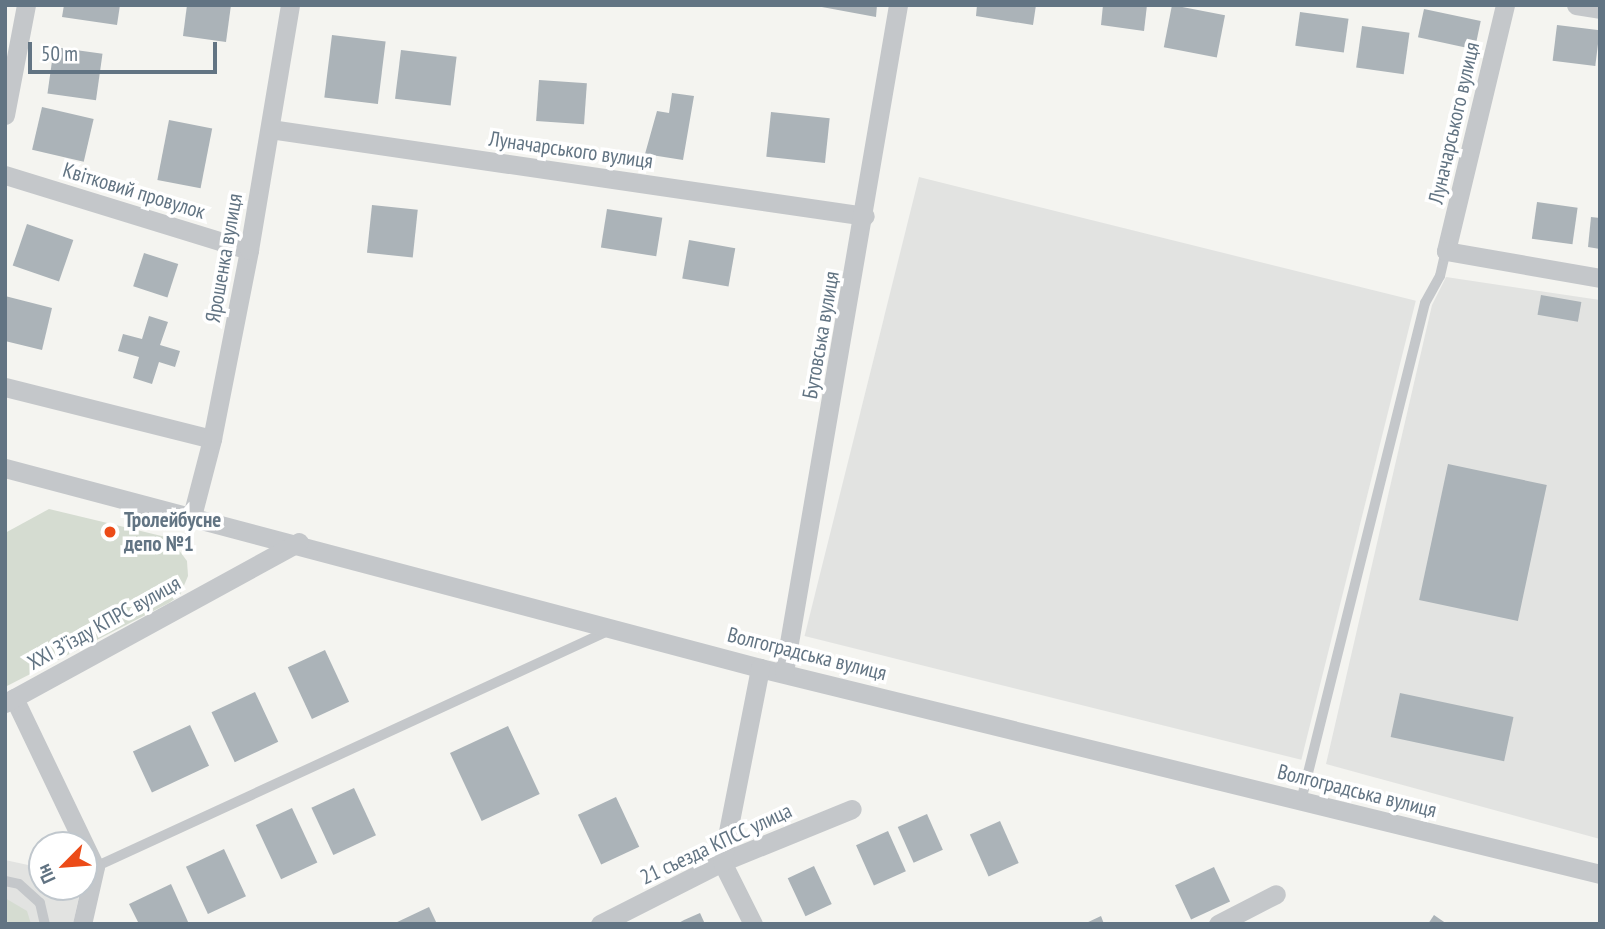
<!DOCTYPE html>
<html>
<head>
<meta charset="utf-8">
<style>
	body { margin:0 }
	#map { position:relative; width:1605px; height:929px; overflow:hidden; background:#f4f4f0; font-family:"PT Sans Narrow",sans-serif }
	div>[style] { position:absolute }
	.built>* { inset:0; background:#e2e3e1; transform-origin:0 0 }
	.green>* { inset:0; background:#d5dcd1 }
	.building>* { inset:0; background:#abb3b8; transform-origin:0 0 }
	.service>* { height:10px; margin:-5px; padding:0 5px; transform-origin:5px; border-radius:5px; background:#c4c7ca }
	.minor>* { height:19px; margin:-9.5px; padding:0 9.5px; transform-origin:9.5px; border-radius:9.5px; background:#c4c7ca }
	.dots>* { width:19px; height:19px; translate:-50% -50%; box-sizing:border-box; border:4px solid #fff; border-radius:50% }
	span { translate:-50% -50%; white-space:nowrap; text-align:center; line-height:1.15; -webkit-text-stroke:7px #fff; paint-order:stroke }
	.street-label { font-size:21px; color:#627483 }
	.poi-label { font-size:21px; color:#627483; font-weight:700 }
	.left { translate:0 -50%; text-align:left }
	.frame { position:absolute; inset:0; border:7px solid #627483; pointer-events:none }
	.north { position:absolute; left:28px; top:831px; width:70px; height:70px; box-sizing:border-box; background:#fff; border:2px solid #c0c7cd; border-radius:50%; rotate:245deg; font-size:19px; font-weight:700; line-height:28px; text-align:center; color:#627483 }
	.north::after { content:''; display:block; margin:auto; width:24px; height:32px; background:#ec4b18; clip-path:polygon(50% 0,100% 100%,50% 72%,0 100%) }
	.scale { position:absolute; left:28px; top:42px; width:189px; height:32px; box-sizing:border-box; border:4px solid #627483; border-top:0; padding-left:9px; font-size:21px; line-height:24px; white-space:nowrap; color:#627483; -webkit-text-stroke:5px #fff; paint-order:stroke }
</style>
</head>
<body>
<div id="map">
	<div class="built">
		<div style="left:919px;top:177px;width:512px;height:473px;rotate:14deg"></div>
		<div style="clip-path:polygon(1446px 277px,1600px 300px,1600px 839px,1326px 764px,1432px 305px)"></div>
		<div style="clip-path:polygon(5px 860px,42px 868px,42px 887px,81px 887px,73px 924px,5px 924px)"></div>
	</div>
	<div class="green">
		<div style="clip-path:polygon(49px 509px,170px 538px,187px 561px,188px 576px,180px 595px,169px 603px,5px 687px,5px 533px)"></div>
		<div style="clip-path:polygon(5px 898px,27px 911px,31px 924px,5px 924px)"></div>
	</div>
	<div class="building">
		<div style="clip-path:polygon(64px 5px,120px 5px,117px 25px,62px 17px)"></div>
		<div style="clip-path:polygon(187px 5px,231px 5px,226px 42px,183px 36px)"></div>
		<div style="clip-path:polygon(811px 5px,877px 5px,876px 17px)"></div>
		<div style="clip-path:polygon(977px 5px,1036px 5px,1033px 25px,976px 16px)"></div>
		<div style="clip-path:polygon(1103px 5px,1147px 5px,1144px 31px,1101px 25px)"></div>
		<div style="left:1172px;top:5px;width:54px;height:43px;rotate:11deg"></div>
		<div style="left:1424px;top:9px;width:58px;height:29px;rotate:12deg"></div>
		<div style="left:1300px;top:12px;width:49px;height:34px;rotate:8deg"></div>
		<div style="left:1557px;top:25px;width:43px;height:36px;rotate:7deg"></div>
		<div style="left:1362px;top:26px;width:48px;height:42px;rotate:8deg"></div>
		<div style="left:332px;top:35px;width:54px;height:63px;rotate:7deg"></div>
		<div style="left:54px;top:47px;width:49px;height:47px;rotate:8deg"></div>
		<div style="left:401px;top:50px;width:56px;height:49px;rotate:7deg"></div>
		<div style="left:539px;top:80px;width:48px;height:41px;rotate:4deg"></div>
		<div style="clip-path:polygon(672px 93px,694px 96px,683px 160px,645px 154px,657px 111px,669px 113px)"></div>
		<div style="left:42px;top:107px;width:53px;height:44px;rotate:13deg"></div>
		<div style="left:771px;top:112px;width:59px;height:45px;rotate:6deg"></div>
		<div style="left:169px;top:120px;width:44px;height:61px;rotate:11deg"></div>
		<div style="left:1537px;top:202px;width:41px;height:37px;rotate:8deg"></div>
		<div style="left:372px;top:205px;width:46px;height:48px;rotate:6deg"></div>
		<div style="left:607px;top:209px;width:56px;height:39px;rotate:9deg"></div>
		<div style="clip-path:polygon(1591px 217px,1600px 218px,1600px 249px,1588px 247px)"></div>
		<div style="left:27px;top:224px;width:49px;height:44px;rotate:19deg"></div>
		<div style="left:689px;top:240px;width:47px;height:39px;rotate:10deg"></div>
		<div style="left:144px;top:253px;width:36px;height:35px;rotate:18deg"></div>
		<div style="left:1541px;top:295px;width:41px;height:20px;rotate:10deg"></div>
		<div style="clip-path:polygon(5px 296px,52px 308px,42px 350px,5px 341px)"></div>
		<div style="clip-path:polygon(149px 316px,168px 322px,160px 345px,180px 351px,175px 367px,159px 362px,152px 384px,133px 378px,139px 357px,118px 351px,123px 334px,142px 339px)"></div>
		<div style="left:1448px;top:464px;width:101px;height:139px;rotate:12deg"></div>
		<div style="left:325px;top:650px;width:57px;height:41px;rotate:65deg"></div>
		<div style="left:255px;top:692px;width:55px;height:48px;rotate:65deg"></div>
		<div style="left:1400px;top:693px;width:116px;height:45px;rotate:12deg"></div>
		<div style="left:190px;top:725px;width:45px;height:63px;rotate:65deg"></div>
		<div style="left:508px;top:726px;width:75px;height:64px;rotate:65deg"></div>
		<div style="left:354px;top:788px;width:52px;height:47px;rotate:65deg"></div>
		<div style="left:616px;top:797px;width:55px;height:42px;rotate:65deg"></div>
		<div style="left:292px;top:808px;width:60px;height:40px;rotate:65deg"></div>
		<div style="left:927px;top:814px;width:39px;height:32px;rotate:66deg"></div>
		<div style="left:1000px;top:821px;width:46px;height:33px;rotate:66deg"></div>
		<div style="left:888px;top:831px;width:44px;height:35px;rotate:66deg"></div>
		<div style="left:224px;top:849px;width:52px;height:42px;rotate:65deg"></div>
		<div style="left:814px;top:866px;width:42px;height:29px;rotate:65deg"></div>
		<div style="left:1214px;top:867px;width:38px;height:43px;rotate:65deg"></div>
		<div style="clip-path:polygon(171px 884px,189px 924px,139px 924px,129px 904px)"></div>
		<div style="clip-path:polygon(429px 907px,437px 924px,393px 924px)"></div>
		<div style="clip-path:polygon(700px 913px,705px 924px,677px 924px,684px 920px)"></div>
		<div style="clip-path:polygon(1434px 915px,1447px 924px,1428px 924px)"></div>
		<div style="clip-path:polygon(1101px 916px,1104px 924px,1084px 924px)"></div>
	</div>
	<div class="service">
		<div style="left:1301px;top:801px;width:513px;rotate:-76.02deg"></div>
		<div style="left:1425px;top:303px;width:31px;rotate:-61deg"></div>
		<div style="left:1440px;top:276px;width:26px;rotate:-77deg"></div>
		<div style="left:95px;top:867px;width:567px;rotate:-24.71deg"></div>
		<div style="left:5px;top:881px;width:14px;rotate:12deg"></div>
		<div style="left:19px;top:884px;width:28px;rotate:42deg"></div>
		<div style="left:40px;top:903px;width:22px;rotate:77deg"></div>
	</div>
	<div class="minor">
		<div style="left:1505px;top:5px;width:253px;rotate:103.5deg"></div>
		<div style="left:1446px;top:251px;width:156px;rotate:9.9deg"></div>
		<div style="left:1576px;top:5px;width:24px;rotate:9deg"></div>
		<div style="left:5px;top:115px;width:112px;rotate:-79.2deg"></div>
		<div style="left:270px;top:129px;width:601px;rotate:8.32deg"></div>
		<div style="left:5px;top:175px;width:255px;rotate:17.1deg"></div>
		<div style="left:5px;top:387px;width:213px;rotate:14.1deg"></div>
		<div style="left:5px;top:468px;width:781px;rotate:14.84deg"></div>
		<div style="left:760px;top:668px;width:865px;rotate:13.78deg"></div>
		<div style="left:192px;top:516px;width:80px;rotate:-75.4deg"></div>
		<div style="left:212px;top:439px;width:193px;rotate:-78.9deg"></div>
		<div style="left:249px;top:250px;width:248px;rotate:-80.5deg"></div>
		<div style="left:784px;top:672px;width:677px;rotate:-80.3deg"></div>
		<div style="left:14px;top:698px;width:187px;rotate:64.4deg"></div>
		<div style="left:95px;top:867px;width:58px;rotate:102.8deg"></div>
		<div style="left:5px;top:703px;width:335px;rotate:-28.7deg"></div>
		<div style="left:600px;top:924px;width:137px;rotate:-26.9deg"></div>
		<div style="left:722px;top:862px;width:140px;rotate:-22.2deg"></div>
		<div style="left:753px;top:924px;width:69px;rotate:-116.6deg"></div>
		<div style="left:722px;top:862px;width:198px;rotate:-78.9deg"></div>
		<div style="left:1218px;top:924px;width:65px;rotate:-27.3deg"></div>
	</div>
	<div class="dots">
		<div style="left:110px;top:532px;background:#ec4b18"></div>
	</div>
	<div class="street-label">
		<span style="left:1454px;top:123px;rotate:-77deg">Луначарського вулиця</span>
		<span style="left:571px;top:150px;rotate:8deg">Луначарського вулиця</span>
		<span style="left:134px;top:191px;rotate:17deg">Квітковий провулок</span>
		<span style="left:224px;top:258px;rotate:-80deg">Ярошенка вулиця</span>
		<span style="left:821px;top:335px;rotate:-80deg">Бутовська вулиця</span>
		<span style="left:104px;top:623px;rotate:-29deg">XXI З’їзду КПРС вулиця</span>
		<span style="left:807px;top:654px;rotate:14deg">Волгоградська вулиця</span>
		<span style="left:1357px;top:791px;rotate:14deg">Волгоградська вулиця</span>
		<span style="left:716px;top:844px;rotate:-25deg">21 съезда КПСС улица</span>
	</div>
	<div class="poi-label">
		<span class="left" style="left:124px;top:532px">Тролейбусне<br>депо №1</span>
	</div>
	<div class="frame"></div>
	<div class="north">Пн</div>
	<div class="scale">50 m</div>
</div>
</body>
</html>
